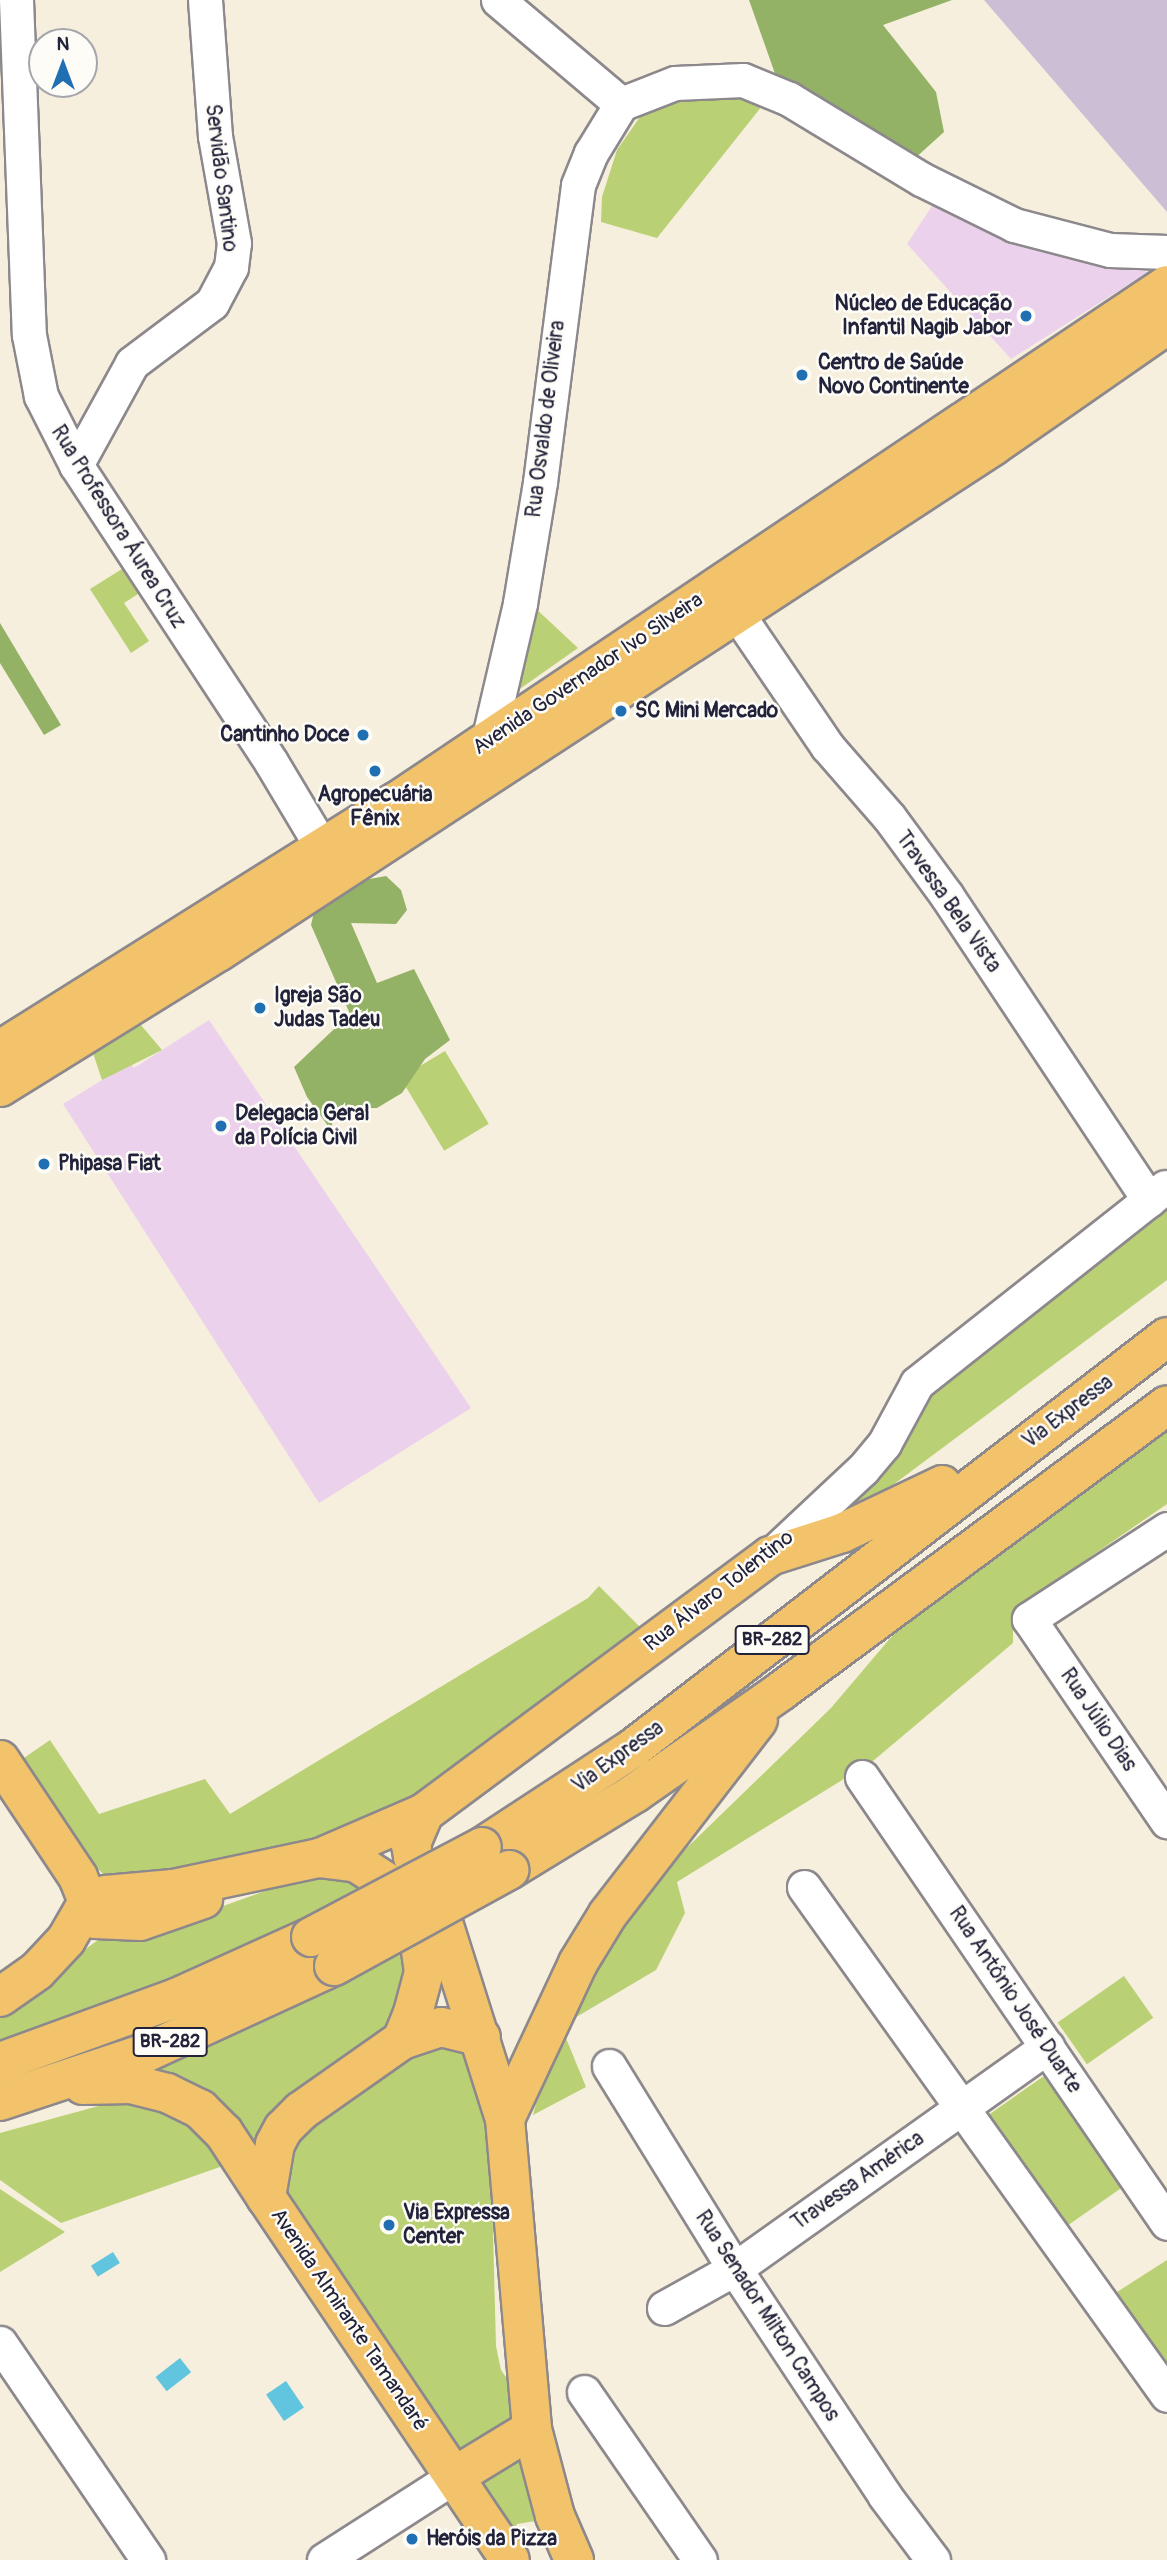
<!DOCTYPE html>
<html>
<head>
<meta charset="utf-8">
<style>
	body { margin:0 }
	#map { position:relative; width:1167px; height:2560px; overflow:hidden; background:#f6efdd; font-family:Pangolin,sans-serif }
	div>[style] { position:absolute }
	.built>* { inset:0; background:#ebd1ec }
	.industrial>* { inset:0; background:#cbbfd6 }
	.green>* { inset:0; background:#bad074; transform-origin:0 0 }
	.forest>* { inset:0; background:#93b266 }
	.water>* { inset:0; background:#61c5df; transform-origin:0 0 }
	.roads { filter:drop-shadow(2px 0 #8c888c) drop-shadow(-2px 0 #8c888c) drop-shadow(0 2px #8c888c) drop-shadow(0 -2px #8c888c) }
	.minor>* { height:33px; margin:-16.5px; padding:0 16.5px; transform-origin:16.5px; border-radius:16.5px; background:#fff }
	.major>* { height:38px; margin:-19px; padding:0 19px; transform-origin:19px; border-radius:19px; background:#f2c36a }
	.highway>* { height:38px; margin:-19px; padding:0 19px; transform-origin:19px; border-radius:19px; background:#f2c36a }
	.bridges { filter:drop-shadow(2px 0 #8c888c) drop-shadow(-2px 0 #8c888c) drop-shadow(0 2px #8c888c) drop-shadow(0 -2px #8c888c) }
	.highway-bridge>* { height:38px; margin:-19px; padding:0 19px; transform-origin:19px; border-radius:19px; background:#f2c36a }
	.dots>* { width:19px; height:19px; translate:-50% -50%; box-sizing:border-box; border:4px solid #fdfcf7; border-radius:50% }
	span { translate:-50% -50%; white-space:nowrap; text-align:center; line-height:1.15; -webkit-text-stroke:5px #fdfcf7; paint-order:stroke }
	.shield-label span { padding:2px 5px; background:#fdfcf7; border:2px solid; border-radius:5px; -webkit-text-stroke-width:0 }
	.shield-label { font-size:19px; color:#22223b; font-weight:700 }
	.street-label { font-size:21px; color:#22223b }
	.poi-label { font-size:21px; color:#22223b; font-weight:700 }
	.right { translate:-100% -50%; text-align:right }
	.left { translate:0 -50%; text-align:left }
	.north { position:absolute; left:28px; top:28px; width:70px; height:70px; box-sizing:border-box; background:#fdfcf7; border:2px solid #a5a5ac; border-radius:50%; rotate:0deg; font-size:19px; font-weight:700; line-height:28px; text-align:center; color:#22223b }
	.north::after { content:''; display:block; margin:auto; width:24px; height:32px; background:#1f6fb2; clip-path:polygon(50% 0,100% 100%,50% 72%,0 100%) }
</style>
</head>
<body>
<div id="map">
	<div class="built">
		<div style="clip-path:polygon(936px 200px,1015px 241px,1148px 272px,1011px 359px,907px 244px)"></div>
		<div style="clip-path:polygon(209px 1020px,471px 1408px,319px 1503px,63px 1104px,130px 1063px,134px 1068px)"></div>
	</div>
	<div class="industrial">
		<div style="clip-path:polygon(984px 0,1167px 0,1167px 212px)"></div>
	</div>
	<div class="green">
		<div style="clip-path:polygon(731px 87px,766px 101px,657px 238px,601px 222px,602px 197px,617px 150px,642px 114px,691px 94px)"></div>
		<div style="clip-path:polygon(122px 569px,138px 594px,124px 603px,149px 641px,131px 653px,90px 589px)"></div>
		<div style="clip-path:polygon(533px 606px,578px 648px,504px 700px)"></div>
		<div style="clip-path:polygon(135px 1018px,162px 1050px,102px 1080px,91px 1047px)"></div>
		<div style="left:445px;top:1051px;width:85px;height:52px;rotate:59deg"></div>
		<div style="clip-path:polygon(1167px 1200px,1167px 1280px,866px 1505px,837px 1513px,914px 1405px)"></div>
		<div style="clip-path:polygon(1167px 1429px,1167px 1504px,1013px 1610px,1013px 1643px,873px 1761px,677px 1882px,685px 1913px,656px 1970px,561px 2026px,586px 2087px,533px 2115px,556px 2023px,634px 1899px,831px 1708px,915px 1609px)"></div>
		<div style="clip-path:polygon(599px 1586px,644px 1631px,405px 1812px,221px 1873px,107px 1878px,83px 1854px,21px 1760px,50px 1740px,99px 1814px,205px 1779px,230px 1814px,588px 1598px)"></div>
		<div style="clip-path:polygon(321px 1871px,377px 1886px,196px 1972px,0 2042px,0 2011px,105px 1935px,201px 1914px)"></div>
		<div style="clip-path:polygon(407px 1951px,404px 2012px,256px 2151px,142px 2075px)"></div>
		<div style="left:1124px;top:1976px;width:51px;height:81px;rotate:55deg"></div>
		<div style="clip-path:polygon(424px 2038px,467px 2042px,490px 2118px,496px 2346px,501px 2370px,516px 2392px,520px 2415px,460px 2458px,283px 2193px,292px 2136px)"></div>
		<div style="left:1044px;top:2076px;width:136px;height:80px;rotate:55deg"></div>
		<div style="clip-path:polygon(135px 2096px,176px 2104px,234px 2162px,61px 2223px,0 2180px,0 2133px)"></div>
		<div style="clip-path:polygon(0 2189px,65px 2232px,0 2272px)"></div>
		<div style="clip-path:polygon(1167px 2260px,1167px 2367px,1103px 2301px)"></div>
		<div style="clip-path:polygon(527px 2449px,542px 2520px,517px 2524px,509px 2537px,477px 2481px)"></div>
	</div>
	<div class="forest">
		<div style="clip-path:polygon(749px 0,952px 0,883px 25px,936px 92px,944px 132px,913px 160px,779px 85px)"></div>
		<div style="clip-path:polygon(0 623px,61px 725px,44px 735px,0 663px)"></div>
		<div style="clip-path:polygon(386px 876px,401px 890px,407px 910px,396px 924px,351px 923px,377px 983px,414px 969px,450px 1040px,425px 1059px,402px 1093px,377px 1108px,335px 1108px,331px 1130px,307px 1097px,294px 1067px,350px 1014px,311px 925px,314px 912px,364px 880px)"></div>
	</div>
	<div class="water">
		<div style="left:113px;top:2252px;width:13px;height:26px;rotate:58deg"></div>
		<div style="left:180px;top:2358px;width:18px;height:31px;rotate:52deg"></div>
		<div style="left:286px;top:2381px;width:32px;height:24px;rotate:56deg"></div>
	</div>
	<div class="roads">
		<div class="minor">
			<div style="left:16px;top:0;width:335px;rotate:87.8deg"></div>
			<div style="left:29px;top:335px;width:62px;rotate:78.9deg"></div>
			<div style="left:41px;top:396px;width:77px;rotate:63.1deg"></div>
			<div style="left:76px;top:465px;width:355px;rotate:56.7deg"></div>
			<div style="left:271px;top:762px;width:101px;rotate:59.1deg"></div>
			<div style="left:498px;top:0;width:161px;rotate:40.2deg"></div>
			<div style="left:621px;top:104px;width:58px;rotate:-21.3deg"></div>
			<div style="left:675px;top:83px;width:68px;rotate:-2.5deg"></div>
			<div style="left:743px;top:80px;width:50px;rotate:22.4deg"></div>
			<div style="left:789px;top:99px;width:154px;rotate:31.2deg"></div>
			<div style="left:921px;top:179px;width:104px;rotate:26.3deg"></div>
			<div style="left:1014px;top:225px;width:99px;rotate:14.6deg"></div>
			<div style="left:1110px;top:250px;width:57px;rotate:2deg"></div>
			<div style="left:76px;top:465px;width:116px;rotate:-61.2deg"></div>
			<div style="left:132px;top:363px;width:100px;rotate:-36.9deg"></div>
			<div style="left:212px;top:303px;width:41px;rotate:-62.2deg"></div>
			<div style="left:231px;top:267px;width:24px;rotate:-83deg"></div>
			<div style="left:234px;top:243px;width:109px;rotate:-100.1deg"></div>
			<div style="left:215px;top:136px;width:136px;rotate:-94.2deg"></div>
			<div style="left:736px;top:612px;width:162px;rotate:55.8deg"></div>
			<div style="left:827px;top:746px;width:94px;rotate:48.9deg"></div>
			<div style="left:889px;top:817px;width:98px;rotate:53.7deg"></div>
			<div style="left:947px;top:896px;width:365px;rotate:56.4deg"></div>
			<div style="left:488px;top:741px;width:142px;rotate:-76.9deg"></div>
			<div style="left:520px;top:603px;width:123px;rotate:-80.6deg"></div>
			<div style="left:540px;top:482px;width:299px;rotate:-82.7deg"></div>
			<div style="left:578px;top:185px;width:35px;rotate:-68deg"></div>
			<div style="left:591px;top:153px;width:57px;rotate:-58.5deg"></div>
			<div style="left:1167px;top:1529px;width:165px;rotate:146.9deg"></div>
			<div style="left:1029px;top:1619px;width:245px;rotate:55.7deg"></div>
			<div style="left:771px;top:1555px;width:126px;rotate:-43.1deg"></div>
			<div style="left:863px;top:1469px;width:33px;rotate:-50deg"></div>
			<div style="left:884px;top:1444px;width:69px;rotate:-61.6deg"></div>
			<div style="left:917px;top:1383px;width:316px;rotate:-38.3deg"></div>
			<div style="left:862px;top:1777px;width:540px;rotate:55.63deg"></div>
			<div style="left:804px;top:1887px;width:624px;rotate:54.45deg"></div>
			<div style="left:609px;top:2066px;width:228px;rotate:58.3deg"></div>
			<div style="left:729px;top:2260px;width:283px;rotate:56.5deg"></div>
			<div style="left:885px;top:2496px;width:80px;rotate:53.1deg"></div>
			<div style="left:664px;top:2308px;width:82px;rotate:-29.1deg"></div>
			<div style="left:736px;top:2268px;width:382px;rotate:-35.4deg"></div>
			<div style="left:0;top:2343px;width:263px;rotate:55.7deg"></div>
			<div style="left:584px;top:2392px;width:204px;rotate:55.4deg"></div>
			<div style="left:324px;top:2560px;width:156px;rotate:-32.7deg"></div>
		</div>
		<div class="major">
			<div style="left:0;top:1050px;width:467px;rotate:-32.1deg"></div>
			<div style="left:396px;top:802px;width:928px;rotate:-33.84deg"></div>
			<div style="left:0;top:1087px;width:256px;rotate:-31.8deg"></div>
			<div style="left:218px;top:952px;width:926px;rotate:-33.14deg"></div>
			<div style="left:993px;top:446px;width:212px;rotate:-34.8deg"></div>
			<div style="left:0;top:1760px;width:141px;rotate:56.3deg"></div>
			<div style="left:78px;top:1877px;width:45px;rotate:68deg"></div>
			<div style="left:95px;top:1919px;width:45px;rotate:2.5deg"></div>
			<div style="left:140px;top:1921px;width:67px;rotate:-19.2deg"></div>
			<div style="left:424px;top:1813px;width:34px;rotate:113deg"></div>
			<div style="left:411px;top:1844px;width:13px;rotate:81deg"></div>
			<div style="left:413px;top:1857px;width:43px;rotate:60.4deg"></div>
			<div style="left:434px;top:1894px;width:236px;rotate:72.5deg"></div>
			<div style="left:505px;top:2119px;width:311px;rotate:85deg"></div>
			<div style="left:532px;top:2429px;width:90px;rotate:75.2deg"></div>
			<div style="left:555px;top:2516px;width:48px;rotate:66.6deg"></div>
			<div style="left:320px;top:1858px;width:113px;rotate:-23.4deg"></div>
			<div style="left:424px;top:1813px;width:431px;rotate:-36.6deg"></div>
			<div style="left:0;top:1997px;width:45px;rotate:-35.1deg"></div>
			<div style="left:37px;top:1971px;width:42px;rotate:-46.9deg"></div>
			<div style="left:66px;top:1940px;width:39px;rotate:-60deg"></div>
			<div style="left:86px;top:1906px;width:23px;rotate:-29deg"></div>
			<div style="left:106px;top:1895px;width:67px;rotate:-5.1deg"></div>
			<div style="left:173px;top:1889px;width:149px;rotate:-12deg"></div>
			<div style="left:319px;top:1858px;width:38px;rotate:7deg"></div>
			<div style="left:357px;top:1863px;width:31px;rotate:33deg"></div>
			<div style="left:383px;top:1880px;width:74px;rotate:60deg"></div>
			<div style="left:420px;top:1944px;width:28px;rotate:82deg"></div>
			<div style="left:424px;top:1972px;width:42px;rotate:105deg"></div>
			<div style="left:413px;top:2013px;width:29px;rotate:112deg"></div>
			<div style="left:402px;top:2040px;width:123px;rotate:144.9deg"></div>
			<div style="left:301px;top:2111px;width:25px;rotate:135deg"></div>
			<div style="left:283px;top:2129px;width:17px;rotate:118deg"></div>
			<div style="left:275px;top:2144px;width:54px;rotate:99.6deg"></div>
			<div style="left:266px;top:2197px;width:437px;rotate:56.1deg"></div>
			<div style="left:402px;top:2040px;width:41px;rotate:-18.4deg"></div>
			<div style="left:441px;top:2027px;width:41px;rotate:14deg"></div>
			<div style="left:455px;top:2476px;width:90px;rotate:-31.4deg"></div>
		</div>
		<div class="highway">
			<div style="left:770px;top:1556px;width:76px;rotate:-17.7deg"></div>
			<div style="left:842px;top:1533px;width:111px;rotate:-25.6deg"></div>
			<div style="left:482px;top:1847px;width:179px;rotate:-33.2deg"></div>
			<div style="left:632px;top:1749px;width:675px;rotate:-37.6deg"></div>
			<div style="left:509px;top:1870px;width:148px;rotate:-31.4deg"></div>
			<div style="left:635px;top:1793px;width:178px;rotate:-34.9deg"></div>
			<div style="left:781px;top:1691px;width:480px;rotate:-36.5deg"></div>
			<div style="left:0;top:2062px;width:187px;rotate:-20deg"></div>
			<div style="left:176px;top:1998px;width:148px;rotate:-24.3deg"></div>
			<div style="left:83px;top:2085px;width:48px;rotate:-1.2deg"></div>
			<div style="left:131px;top:2084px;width:37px;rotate:14deg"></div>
			<div style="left:167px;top:2093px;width:37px;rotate:26deg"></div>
			<div style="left:200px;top:2109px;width:34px;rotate:45deg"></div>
			<div style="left:224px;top:2133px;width:77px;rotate:56.7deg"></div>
			<div style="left:0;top:2101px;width:153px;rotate:-18.3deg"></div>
			<div style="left:145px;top:2053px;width:208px;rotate:-24.7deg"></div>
			<div style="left:505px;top:2119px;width:172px;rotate:-64.9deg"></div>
			<div style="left:578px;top:1963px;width:57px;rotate:-58.5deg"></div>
			<div style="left:608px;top:1914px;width:245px;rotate:-52.3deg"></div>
		</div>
	</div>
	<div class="bridges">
		<div class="highway-bridge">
			<div style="left:311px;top:1937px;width:193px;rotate:-27.8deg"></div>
			<div style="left:334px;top:1966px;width:200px;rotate:-28.7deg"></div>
		</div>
	</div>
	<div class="dots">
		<div style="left:1026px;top:316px;background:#1f6fb2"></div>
		<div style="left:802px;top:375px;background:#1f6fb2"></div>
		<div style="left:621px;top:711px;background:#1f6fb2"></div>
		<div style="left:363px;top:735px;background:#1f6fb2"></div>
		<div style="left:375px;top:771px;background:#1f6fb2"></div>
		<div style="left:260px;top:1008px;background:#1f6fb2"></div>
		<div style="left:221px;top:1126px;background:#1f6fb2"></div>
		<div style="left:44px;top:1164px;background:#1f6fb2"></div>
		<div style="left:389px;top:2225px;background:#1f6fb2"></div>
		<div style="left:412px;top:2539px;background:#1f6fb2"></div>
	</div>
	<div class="shield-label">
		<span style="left:772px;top:1640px">BR-282</span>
		<span style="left:170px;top:2042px">BR-282</span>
	</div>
	<div class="street-label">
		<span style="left:221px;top:178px;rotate:83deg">Servidão Santino</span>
		<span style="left:546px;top:419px;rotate:-83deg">Rua Osvaldo de Oliveira</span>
		<span style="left:118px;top:527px;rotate:58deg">Rua Professora Áurea Cruz</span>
		<span style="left:588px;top:674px;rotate:-34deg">Avenida Governador Ivo Silveira</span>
		<span style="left:948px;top:902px;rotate:55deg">Travessa Bela Vista</span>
		<span style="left:1068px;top:1412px;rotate:-37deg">Via Expressa</span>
		<span style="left:719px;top:1591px;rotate:-38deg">Rua Álvaro Tolentino</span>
		<span style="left:1098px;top:1720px;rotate:56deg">Rua Júlio Dias</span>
		<span style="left:618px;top:1757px;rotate:-36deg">Via Expressa</span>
		<span style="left:1015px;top:2000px;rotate:56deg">Rua Antônio José Duarte</span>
		<span style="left:858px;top:2181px;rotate:-35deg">Travessa América</span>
		<span style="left:767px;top:2316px;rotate:57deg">Rua Senador Milton Campos</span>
		<span style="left:349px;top:2320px;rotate:56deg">Avenida Almirante Tamandaré</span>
	</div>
	<div class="poi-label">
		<span class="right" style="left:1012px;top:316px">Núcleo de Educação<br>Infantil Nagib Jabor</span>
		<span class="left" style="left:818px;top:375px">Centro de Saúde<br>Novo Continente</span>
		<span class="left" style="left:635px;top:711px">SC Mini Mercado</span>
		<span class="right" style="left:349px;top:735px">Cantinho Doce</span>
		<span style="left:375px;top:807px">Agropecuária<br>Fênix</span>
		<span class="left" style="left:274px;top:1008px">Igreja São<br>Judas Tadeu</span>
		<span class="left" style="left:235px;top:1126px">Delegacia Geral<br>da Polícia Civil</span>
		<span class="left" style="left:58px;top:1164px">Phipasa Fiat</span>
		<span class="left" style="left:403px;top:2225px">Via Expressa<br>Center</span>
		<span class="left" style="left:426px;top:2539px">Heróis da Pizza</span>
	</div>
	<div class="north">N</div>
</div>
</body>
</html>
